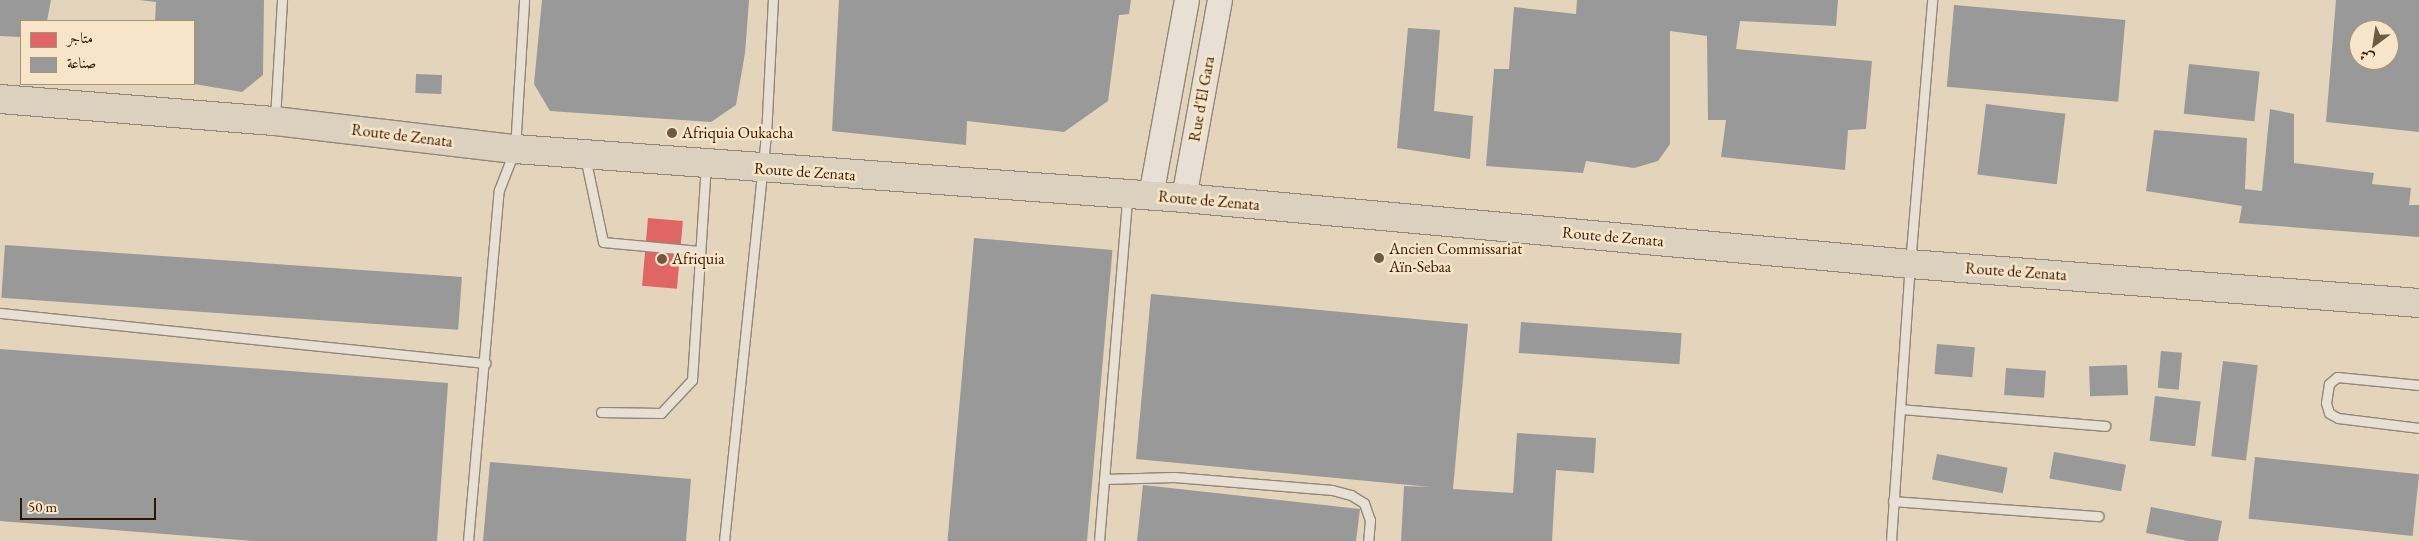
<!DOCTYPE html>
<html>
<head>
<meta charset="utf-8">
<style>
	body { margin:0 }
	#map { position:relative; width:2419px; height:541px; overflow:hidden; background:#e4d4bc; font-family:"EB Garamond",Amiri,serif }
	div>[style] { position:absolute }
	.shops>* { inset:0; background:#e06666; transform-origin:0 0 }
	.industry>* { inset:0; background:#999; transform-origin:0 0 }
	.roads { filter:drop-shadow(1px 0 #938677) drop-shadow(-1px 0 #938677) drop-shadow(0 1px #938677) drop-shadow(0 -1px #938677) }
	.lane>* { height:9px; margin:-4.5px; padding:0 4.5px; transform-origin:4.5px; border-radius:4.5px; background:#e8e0d4 }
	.secondary>* { height:24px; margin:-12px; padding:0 12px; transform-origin:12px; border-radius:12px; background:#e8e0d4 }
	.primary>* { height:28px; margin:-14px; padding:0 14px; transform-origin:14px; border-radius:14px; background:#dcd1bf }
	.dots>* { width:14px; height:14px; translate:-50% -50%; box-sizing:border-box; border:2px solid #f8e5c9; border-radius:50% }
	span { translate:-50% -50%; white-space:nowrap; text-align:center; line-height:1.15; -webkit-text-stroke:5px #f8e5c9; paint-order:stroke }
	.street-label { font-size:16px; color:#311701 }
	.poi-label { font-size:16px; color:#311701 }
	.left { translate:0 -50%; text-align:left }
	.legend { position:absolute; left:20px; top:20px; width:175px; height:65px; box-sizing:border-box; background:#f8e5c9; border:1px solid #a89379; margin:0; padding:6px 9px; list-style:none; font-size:15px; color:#311701 }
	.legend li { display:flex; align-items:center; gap:10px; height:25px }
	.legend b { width:25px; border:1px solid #a89379 }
	.north { position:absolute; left:2349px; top:20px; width:50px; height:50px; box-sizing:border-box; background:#f8e5c9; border:1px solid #a89379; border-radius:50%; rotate:211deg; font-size:14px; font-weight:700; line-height:20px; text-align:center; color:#311701 }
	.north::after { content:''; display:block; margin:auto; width:18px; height:22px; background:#705942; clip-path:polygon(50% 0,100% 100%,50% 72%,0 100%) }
	.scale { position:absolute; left:20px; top:498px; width:136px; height:22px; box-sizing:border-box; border:2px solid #311701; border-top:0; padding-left:6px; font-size:15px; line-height:18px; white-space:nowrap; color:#311701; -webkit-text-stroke:4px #f8e5c9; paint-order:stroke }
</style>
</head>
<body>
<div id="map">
	<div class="shops">
		<div style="left:648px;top:218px;width:35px;height:68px;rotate:5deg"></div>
	</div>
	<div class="industry">
		<div style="clip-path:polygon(0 0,51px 0,47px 21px,21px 21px,21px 37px,0 36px)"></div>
		<div style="clip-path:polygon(139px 0,264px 0,263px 75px,242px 92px,194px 84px,194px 21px,155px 21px,156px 2px)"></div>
		<div style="clip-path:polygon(542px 0,749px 0,745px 53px,736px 105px,711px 122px,550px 111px,534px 84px)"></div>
		<div style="clip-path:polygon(839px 0,1131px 0,1129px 14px,1119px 15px,1108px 101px,1064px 132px,967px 121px,966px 145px,832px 131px)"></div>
		<div style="clip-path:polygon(1577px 0,1838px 0,1836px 26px,1740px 21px,1736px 49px,1872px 61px,1866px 129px,1848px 130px,1845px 170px,1721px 157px,1726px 120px,1708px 120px,1707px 36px,1670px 31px,1670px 144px,1658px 161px,1634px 168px,1586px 161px,1583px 173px,1486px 166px,1494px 69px,1509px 69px,1514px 7px,1576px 14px)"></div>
		<div style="clip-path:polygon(evenodd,2336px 0,2419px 0,2419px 132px,2326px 122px,2336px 0,2359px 30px,2389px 30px,2389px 60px,2359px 60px,2359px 30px)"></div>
		<div style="left:1954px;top:5px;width:172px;height:82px;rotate:5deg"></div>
		<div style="clip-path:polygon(1408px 28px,1440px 30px,1434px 111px,1473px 116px,1470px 159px,1397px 148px)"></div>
		<div style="left:2189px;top:64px;width:71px;height:50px;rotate:6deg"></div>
		<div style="left:416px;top:74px;width:26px;height:19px;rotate:2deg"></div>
		<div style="left:1986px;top:104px;width:80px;height:71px;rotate:7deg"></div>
		<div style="clip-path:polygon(2270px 109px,2294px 114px,2294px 163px,2374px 173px,2372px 184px,2411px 188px,2409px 205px,2419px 205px,2419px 237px,2239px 223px,2242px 206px,2146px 191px,2154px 130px,2247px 138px,2245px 189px,2262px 191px)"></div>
		<div style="left:974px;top:238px;width:139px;height:304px;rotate:5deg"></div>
		<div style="left:5px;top:245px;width:458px;height:53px;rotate:4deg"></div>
		<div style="clip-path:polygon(1151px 294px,1468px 324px,1453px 489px,1513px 493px,1517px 433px,1596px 438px,1594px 473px,1556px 470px,1552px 541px,1401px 541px,1404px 486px,1431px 487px,1136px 459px)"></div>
		<div style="left:1521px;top:322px;width:161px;height:31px;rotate:4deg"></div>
		<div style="left:1937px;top:344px;width:38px;height:30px;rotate:5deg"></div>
		<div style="clip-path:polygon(0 349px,448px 383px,437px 541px,253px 541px,0 521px)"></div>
		<div style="left:2161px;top:351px;width:21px;height:37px;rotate:5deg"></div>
		<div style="left:2223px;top:361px;width:35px;height:96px;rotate:7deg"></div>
		<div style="left:2127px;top:365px;width:30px;height:38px;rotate:88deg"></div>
		<div style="left:2006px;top:368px;width:40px;height:27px;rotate:4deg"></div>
		<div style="left:2155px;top:396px;width:46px;height:45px;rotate:7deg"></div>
		<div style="left:2054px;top:452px;width:73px;height:27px;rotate:10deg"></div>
		<div style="left:1937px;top:454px;width:72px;height:26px;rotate:11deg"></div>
		<div style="left:2255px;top:457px;width:165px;height:62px;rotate:6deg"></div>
		<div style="clip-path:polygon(490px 462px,691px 479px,686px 541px,483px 541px)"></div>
		<div style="clip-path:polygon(1143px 485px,1360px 509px,1356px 541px,1137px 541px)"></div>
		<div style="clip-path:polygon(2151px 507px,2222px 521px,2218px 541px,2188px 541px,2146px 533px)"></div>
	</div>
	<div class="roads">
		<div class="lane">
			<div style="left:275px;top:118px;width:118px;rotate:-86.6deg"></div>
			<div style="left:585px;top:157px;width:87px;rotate:78deg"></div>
			<div style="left:603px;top:242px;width:97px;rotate:5.3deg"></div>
			<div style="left:0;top:313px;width:488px;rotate:5.9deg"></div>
			<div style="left:2419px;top:385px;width:82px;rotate:-174.4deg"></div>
			<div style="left:2337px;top:377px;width:11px;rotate:139deg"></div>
			<div style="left:2329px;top:384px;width:19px;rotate:99deg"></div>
			<div style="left:2326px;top:403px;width:10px;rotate:73deg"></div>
			<div style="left:2329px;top:413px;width:10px;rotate:29deg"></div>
			<div style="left:2338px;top:418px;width:82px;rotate:7deg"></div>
			<div style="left:1900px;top:409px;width:206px;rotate:4.7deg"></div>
			<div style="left:601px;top:412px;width:60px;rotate:1deg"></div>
			<div style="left:661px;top:413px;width:45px;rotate:-46.8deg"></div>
			<div style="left:692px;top:380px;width:214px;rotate:-86.3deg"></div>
			<div style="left:1104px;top:479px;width:70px;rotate:-1.6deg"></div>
			<div style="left:1174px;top:477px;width:159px;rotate:4.7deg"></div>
			<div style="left:1332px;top:490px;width:20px;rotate:15deg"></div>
			<div style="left:1351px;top:495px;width:15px;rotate:32deg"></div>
			<div style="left:1364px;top:503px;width:18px;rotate:71deg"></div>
			<div style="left:1370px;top:520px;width:21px;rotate:95deg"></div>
			<div style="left:1893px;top:501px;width:206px;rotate:4.2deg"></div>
			<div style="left:468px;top:541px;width:352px;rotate:-85deg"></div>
			<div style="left:499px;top:190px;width:44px;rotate:-68.7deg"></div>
			<div style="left:515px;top:149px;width:149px;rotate:-86.5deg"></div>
			<div style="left:724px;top:541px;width:407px;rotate:-84.1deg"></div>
			<div style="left:766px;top:136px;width:136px;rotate:-87.1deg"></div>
			<div style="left:1099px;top:541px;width:345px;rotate:-85.3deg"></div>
			<div style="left:1891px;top:541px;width:278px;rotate:-86.1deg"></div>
			<div style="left:1910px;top:264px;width:265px;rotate:-85.2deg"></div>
		</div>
		<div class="secondary">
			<div style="left:1151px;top:196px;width:199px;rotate:-79.6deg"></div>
			<div style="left:1184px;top:198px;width:201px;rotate:-79.7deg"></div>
		</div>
		<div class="primary">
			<div style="left:0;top:99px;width:276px;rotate:4.6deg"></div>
			<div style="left:275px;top:121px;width:242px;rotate:6.7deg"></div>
			<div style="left:515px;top:149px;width:671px;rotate:4.19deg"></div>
			<div style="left:1184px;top:198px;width:729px;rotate:5.19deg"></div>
			<div style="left:1910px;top:264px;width:510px;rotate:4.38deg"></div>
		</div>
	</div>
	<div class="dots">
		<div style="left:672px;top:133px;background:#705942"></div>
		<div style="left:1379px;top:258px;background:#705942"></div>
		<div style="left:662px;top:259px;background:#705942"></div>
	</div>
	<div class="street-label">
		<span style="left:1202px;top:99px;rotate:-80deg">Rue d'El Gara</span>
		<span style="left:402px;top:136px;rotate:7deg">Route de Zenata</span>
		<span style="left:805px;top:172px;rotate:4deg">Route de Zenata</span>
		<span style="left:1209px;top:201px;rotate:5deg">Route de Zenata</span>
		<span style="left:1613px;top:237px;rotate:5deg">Route de Zenata</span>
		<span style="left:2016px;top:272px;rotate:4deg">Route de Zenata</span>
	</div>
	<div class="poi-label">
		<span class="left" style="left:682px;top:133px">Afriquia Oukacha</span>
		<span class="left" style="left:1389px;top:258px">Ancien Commissariat<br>Aïn-Sebaa</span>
		<span class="left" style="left:672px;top:259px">Afriquia</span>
	</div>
	<ul class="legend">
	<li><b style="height:14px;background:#e06666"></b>متاجر</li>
	<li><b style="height:14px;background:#999"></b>صناعة</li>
	</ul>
	<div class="north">ش</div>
	<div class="scale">50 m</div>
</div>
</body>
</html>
